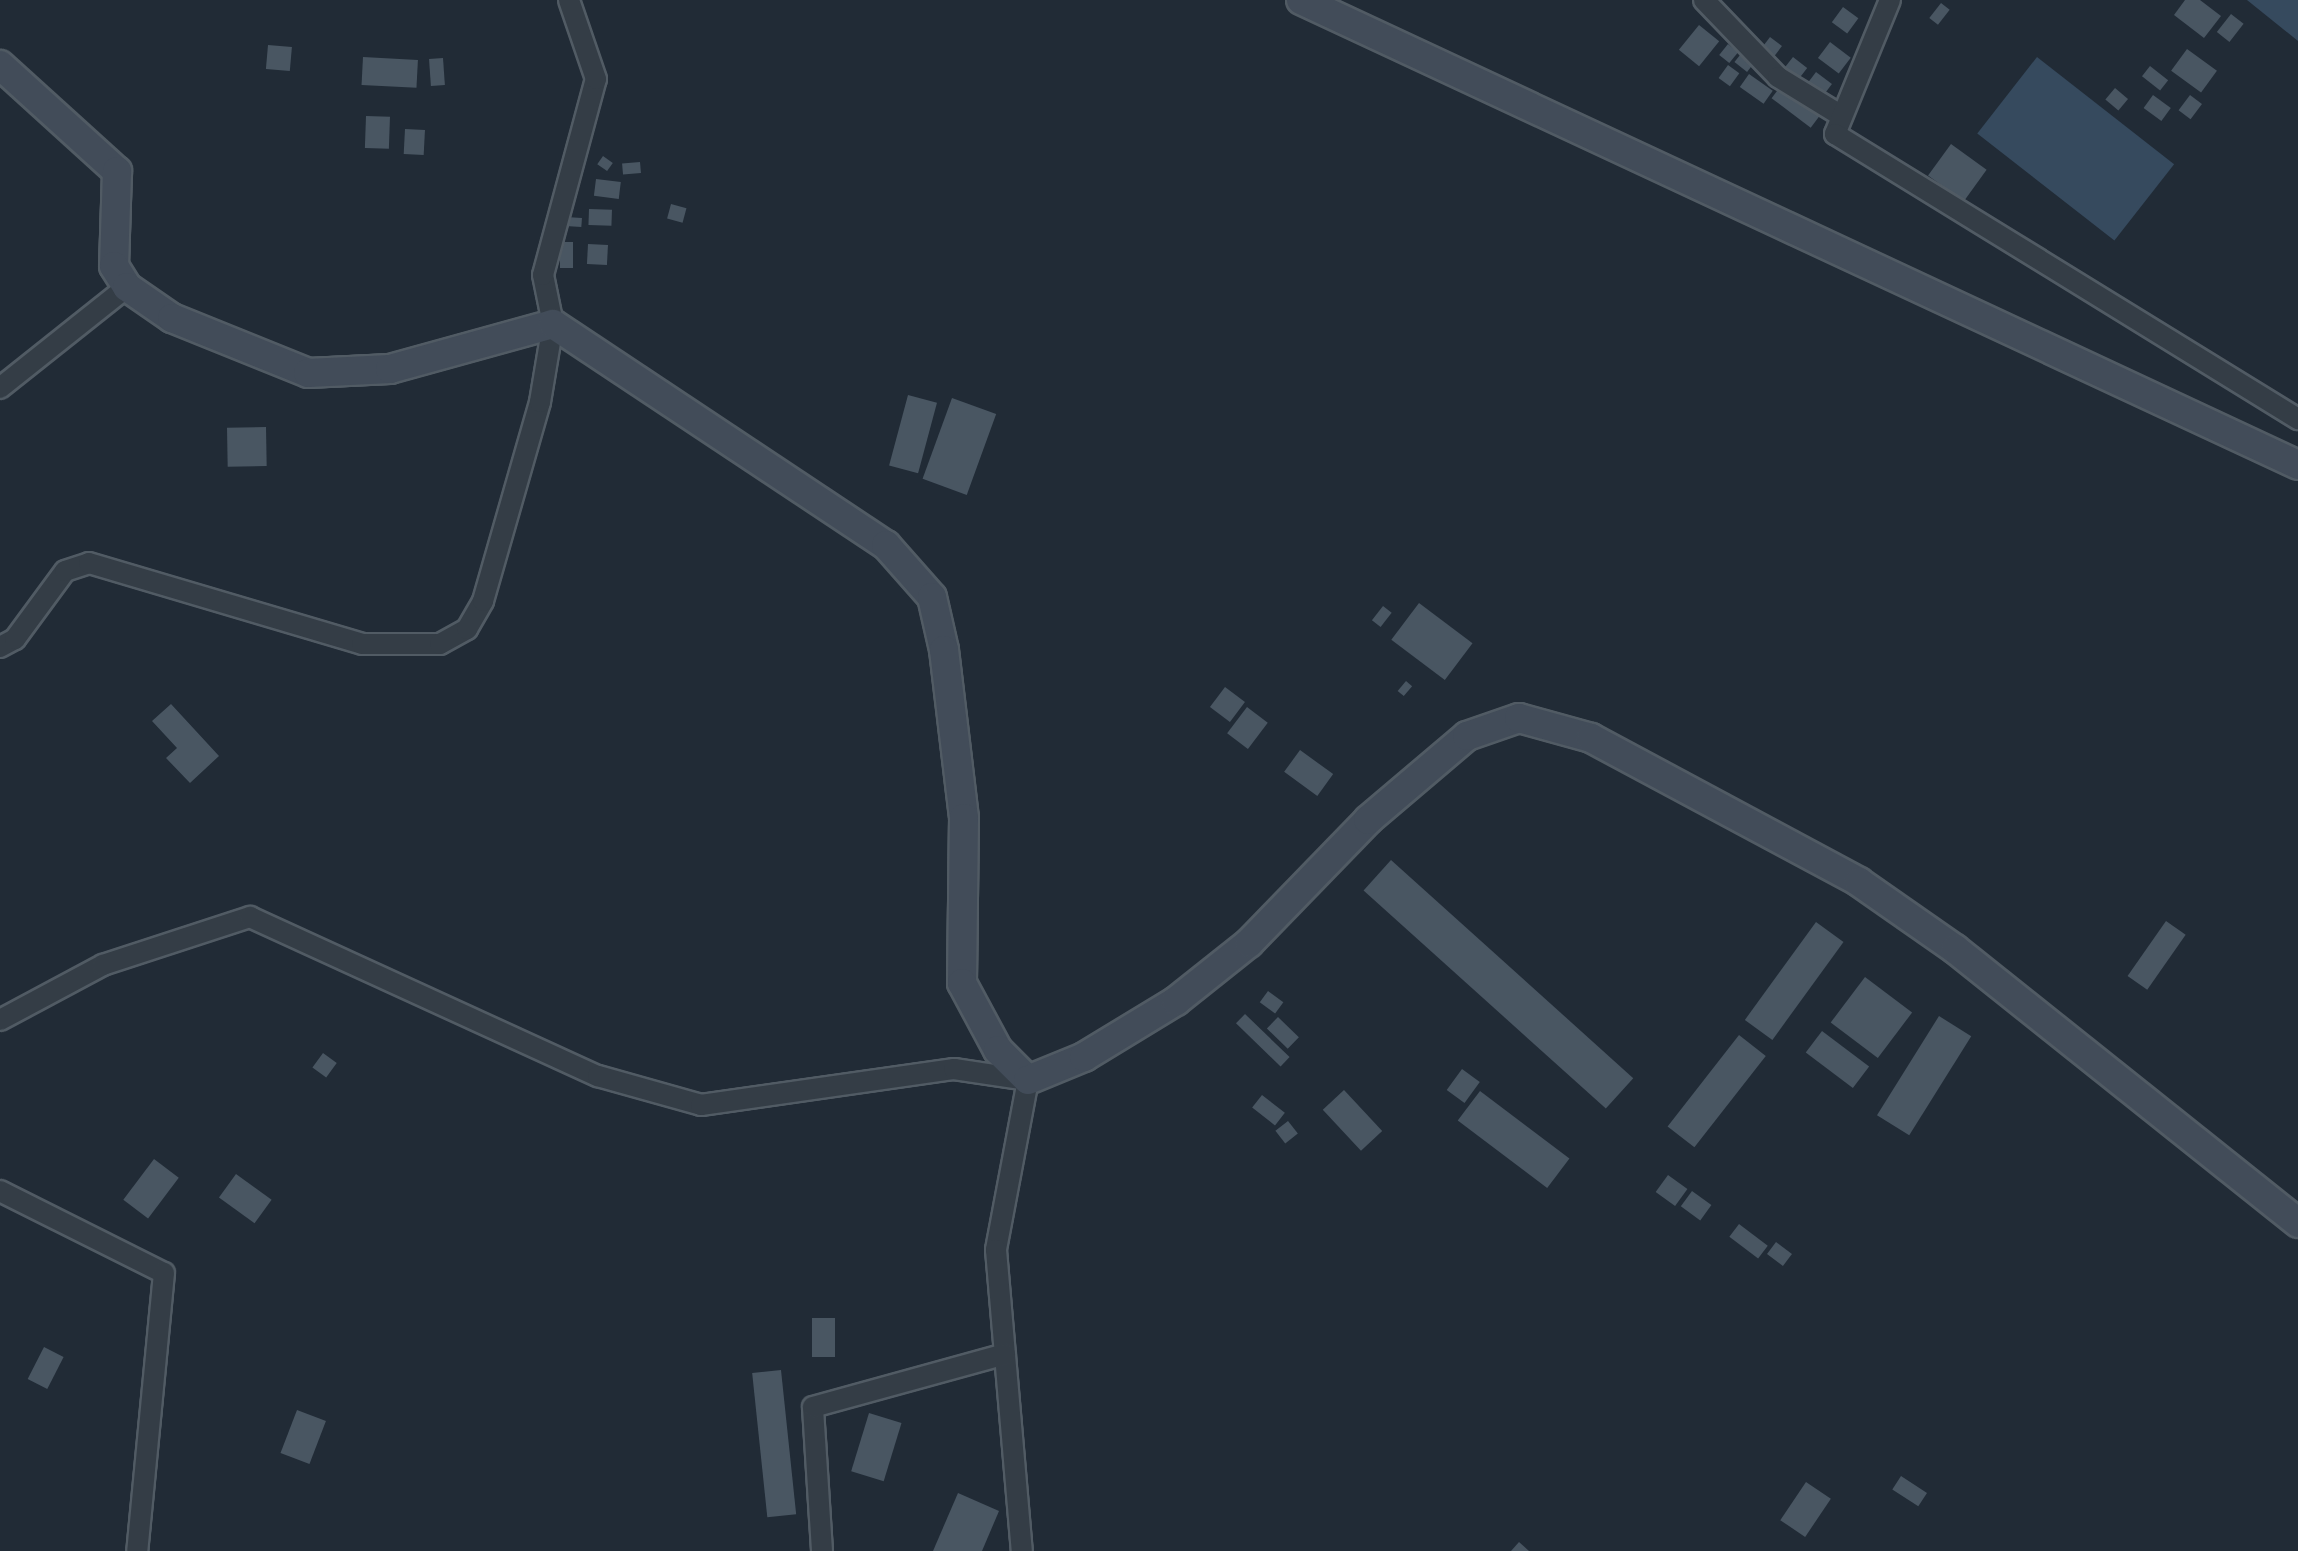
<!DOCTYPE html>
<html>
<head>
<meta charset="utf-8">
<style>
	body { margin:0 }
	#map { position:relative; width:2298px; height:1551px; overflow:hidden; background:#212b36; font-family:"DejaVu Sans",sans-serif }
	div>[style] { position:absolute }
	.water>* { inset:0; background:#364a5e; transform-origin:0 0 }
	.building>* { inset:0; background:#495662; transform-origin:0 0 }
	.roads { filter:drop-shadow(2px 0 #515b64) drop-shadow(-2px 0 #515b64) drop-shadow(0 2px #515b64) drop-shadow(0 -2px #515b64) }
	.street>* { height:20px; margin:-10px; padding:0 10px; transform-origin:10px; border-radius:10px; background:#343d46 }
	.secondary>* { height:28px; margin:-14px; padding:0 14px; transform-origin:14px; border-radius:14px; background:#424c59 }
	span { translate:-50% -50%; white-space:nowrap; text-align:center; line-height:1.15; -webkit-text-stroke:6px #1a222b; paint-order:stroke }
</style>
</head>
<body>
<div id="map">
	<div class="water">
		<div style="clip-path:polygon(2247px 0,2298px 0,2298px 41px)"></div>
		<div style="left:2037px;top:57px;width:174px;height:97px;rotate:38deg"></div>
	</div>
	<div class="building">
		<div style="clip-path:polygon(2185px 0,2200px 0,2221px 16px,2204px 38px,2174px 15px)"></div>
		<div style="left:1941px;top:3px;width:11px;height:19px;rotate:38deg"></div>
		<div style="left:1843px;top:7px;width:19px;height:19px;rotate:36deg"></div>
		<div style="left:2231px;top:14px;width:16px;height:23px;rotate:38deg"></div>
		<div style="left:1699px;top:25px;width:26px;height:32px;rotate:39deg"></div>
		<div style="left:1770px;top:37px;width:15px;height:16px;rotate:37deg"></div>
		<div style="left:1830px;top:42px;width:26px;height:20px;rotate:37deg"></div>
		<div style="left:1728px;top:44px;width:13px;height:14px;rotate:39deg"></div>
		<div style="left:268px;top:45px;width:24px;height:24px;rotate:5deg"></div>
		<div style="left:2187px;top:49px;width:37px;height:27px;rotate:36deg"></div>
		<div style="left:1740px;top:55px;width:16px;height:9px;rotate:38deg"></div>
		<div style="left:363px;top:57px;width:55px;height:28px;rotate:3deg"></div>
		<div style="left:1793px;top:57px;width:18px;height:16px;rotate:38deg"></div>
		<div style="left:443px;top:58px;width:27px;height:14px;rotate:86deg"></div>
		<div style="left:1728px;top:65px;width:14px;height:16px;rotate:36deg"></div>
		<div style="left:2150px;top:66px;width:23px;height:13px;rotate:38deg"></div>
		<div style="left:1816px;top:72px;width:20px;height:21px;rotate:37deg"></div>
		<div style="left:1749px;top:74px;width:29px;height:16px;rotate:35deg"></div>
		<div style="left:1783px;top:83px;width:49px;height:19px;rotate:37deg"></div>
		<div style="left:2115px;top:88px;width:17px;height:15px;rotate:40deg"></div>
		<div style="left:2153px;top:95px;width:22px;height:16px;rotate:36deg"></div>
		<div style="left:2190px;top:95px;width:15px;height:19px;rotate:37deg"></div>
		<div style="left:366px;top:116px;width:24px;height:32px;rotate:2deg"></div>
		<div style="left:405px;top:129px;width:20px;height:25px;rotate:3deg"></div>
		<div style="left:1951px;top:144px;width:44px;height:39px;rotate:36deg"></div>
		<div style="left:603px;top:156px;width:12px;height:10px;rotate:35deg"></div>
		<div style="left:640px;top:162px;width:11px;height:18px;rotate:85deg"></div>
		<div style="left:596px;top:179px;width:25px;height:17px;rotate:7deg"></div>
		<div style="left:671px;top:204px;width:16px;height:15px;rotate:15deg"></div>
		<div style="left:589px;top:209px;width:23px;height:16px;rotate:2deg"></div>
		<div style="left:566px;top:217px;width:16px;height:9px;rotate:4deg"></div>
		<div style="left:560px;top:242px;width:13px;height:26px"></div>
		<div style="left:588px;top:244px;width:20px;height:20px;rotate:3deg"></div>
		<div style="left:908px;top:395px;width:30px;height:73px;rotate:15deg"></div>
		<div style="left:952px;top:398px;width:47px;height:86px;rotate:20deg"></div>
		<div style="left:266px;top:427px;width:39px;height:39px;rotate:89deg"></div>
		<div style="left:1419px;top:603px;width:67px;height:46px;rotate:37deg"></div>
		<div style="left:1383px;top:606px;width:11px;height:18px;rotate:38deg"></div>
		<div style="left:1406px;top:681px;width:8px;height:13px;rotate:40deg"></div>
		<div style="left:1225px;top:687px;width:25px;height:25px;rotate:37deg"></div>
		<div style="clip-path:polygon(171px 704px,219px 756px,190px 783px,166px 758px,177px 748px,152px 721px)"></div>
		<div style="left:1247px;top:707px;width:26px;height:33px;rotate:37deg"></div>
		<div style="left:1300px;top:750px;width:41px;height:27px;rotate:36deg"></div>
		<div style="left:1391px;top:860px;width:326px;height:41px;rotate:42deg"></div>
		<div style="left:2166px;top:921px;width:24px;height:67px;rotate:35deg"></div>
		<div style="left:1816px;top:922px;width:34px;height:121px;rotate:36deg"></div>
		<div style="left:1865px;top:977px;width:59px;height:57px;rotate:37deg"></div>
		<div style="left:1268px;top:991px;width:19px;height:14px;rotate:36deg"></div>
		<div style="left:1245px;top:1014px;width:62px;height:13px;rotate:44deg"></div>
		<div style="left:1939px;top:1016px;width:38px;height:117px;rotate:32deg"></div>
		<div style="left:1278px;top:1017px;width:29px;height:16px;rotate:44deg"></div>
		<div style="left:1822px;top:1031px;width:59px;height:27px;rotate:37deg"></div>
		<div style="left:1739px;top:1035px;width:34px;height:116px;rotate:38deg"></div>
		<div style="left:323px;top:1053px;width:17px;height:18px;rotate:36deg"></div>
		<div style="left:1462px;top:1069px;width:22px;height:26px;rotate:36deg"></div>
		<div style="left:1344px;top:1090px;width:56px;height:29px;rotate:47deg"></div>
		<div style="left:1480px;top:1091px;width:112px;height:37px;rotate:37deg"></div>
		<div style="left:1262px;top:1095px;width:29px;height:16px;rotate:38deg"></div>
		<div style="left:1288px;top:1121px;width:16px;height:16px;rotate:52deg"></div>
		<div style="left:154px;top:1159px;width:31px;height:51px;rotate:37deg"></div>
		<div style="left:236px;top:1174px;width:44px;height:29px;rotate:36deg"></div>
		<div style="left:1668px;top:1175px;width:24px;height:21px;rotate:36deg"></div>
		<div style="left:1692px;top:1191px;width:24px;height:19px;rotate:36deg"></div>
		<div style="left:1739px;top:1224px;width:36px;height:16px;rotate:37deg"></div>
		<div style="left:1776px;top:1242px;width:20px;height:15px;rotate:37deg"></div>
		<div style="left:812px;top:1318px;width:23px;height:39px"></div>
		<div style="left:44px;top:1347px;width:22px;height:36px;rotate:27deg"></div>
		<div style="left:781px;top:1370px;width:145px;height:29px;rotate:84deg"></div>
		<div style="left:297px;top:1410px;width:31px;height:46px;rotate:21deg"></div>
		<div style="left:869px;top:1413px;width:34px;height:61px;rotate:17deg"></div>
		<div style="left:1901px;top:1476px;width:31px;height:16px;rotate:33deg"></div>
		<div style="left:1806px;top:1482px;width:30px;height:46px;rotate:34deg"></div>
		<div style="clip-path:polygon(958px 1493px,999px 1511px,982px 1551px,933px 1551px)"></div>
		<div style="clip-path:polygon(1519px 1542px,1529px 1551px,1511px 1551px)"></div>
	</div>
	<div class="roads">
		<div class="street">
			<div style="left:1704px;top:0;width:107px;rotate:46.1deg"></div>
			<div style="left:1778px;top:77px;width:73px;rotate:31.5deg"></div>
			<div style="left:1890px;top:0;width:145px;rotate:112.3deg"></div>
			<div style="left:1835px;top:134px;width:544px;rotate:31.61deg"></div>
			<div style="left:0;top:388px;width:162px;rotate:-38.5deg"></div>
			<div style="left:0;top:647px;width:17px;rotate:-28deg"></div>
			<div style="left:15px;top:639px;width:84px;rotate:-53.7deg"></div>
			<div style="left:65px;top:571px;width:25px;rotate:-18deg"></div>
			<div style="left:89px;top:563px;width:285px;rotate:16.5deg"></div>
			<div style="left:362px;top:644px;width:78px"></div>
			<div style="left:440px;top:644px;width:31px;rotate:-29deg"></div>
			<div style="left:467px;top:629px;width:32px;rotate:-60deg"></div>
			<div style="left:483px;top:601px;width:207px;rotate:-74deg"></div>
			<div style="left:540px;top:402px;width:79px;rotate:-80.5deg"></div>
			<div style="left:553px;top:324px;width:50px;rotate:-101.5deg"></div>
			<div style="left:543px;top:275px;width:203px;rotate:-74.9deg"></div>
			<div style="left:596px;top:79px;width:83px;rotate:-108.9deg"></div>
			<div style="left:0;top:1020px;width:117px;rotate:-28.1deg"></div>
			<div style="left:103px;top:965px;width:155px;rotate:-18.1deg"></div>
			<div style="left:250px;top:917px;width:383px;rotate:24.6deg"></div>
			<div style="left:598px;top:1076px;width:107px;rotate:15.7deg"></div>
			<div style="left:701px;top:1105px;width:256px;rotate:-8.1deg"></div>
			<div style="left:954px;top:1069px;width:75px;rotate:8.5deg"></div>
			<div style="left:1028px;top:1080px;width:173px;rotate:100.7deg"></div>
			<div style="left:996px;top:1250px;width:302px;rotate:85.1deg"></div>
			<div style="left:0;top:1191px;width:183px;rotate:26.6deg"></div>
			<div style="left:164px;top:1273px;width:279px;rotate:95.5deg"></div>
			<div style="left:822px;top:1551px;width:144px;rotate:-93.6deg"></div>
			<div style="left:813px;top:1407px;width:199px;rotate:-15.4deg"></div>
		</div>
		<div class="secondary">
			<div style="left:1301px;top:0;width:1100px;rotate:25deg"></div>
			<div style="left:0;top:65px;width:158px;rotate:42.2deg"></div>
			<div style="left:117px;top:171px;width:95px;rotate:91.8deg"></div>
			<div style="left:114px;top:266px;width:25px;rotate:58deg"></div>
			<div style="left:127px;top:287px;width:55px;rotate:34.6deg"></div>
			<div style="left:172px;top:318px;width:147px;rotate:22deg"></div>
			<div style="left:308px;top:373px;width:82px;rotate:-2.8deg"></div>
			<div style="left:390px;top:369px;width:169px;rotate:-15.4deg"></div>
			<div style="left:553px;top:324px;width:400px;rotate:33.6deg"></div>
			<div style="left:886px;top:545px;width:69px;rotate:48.5deg"></div>
			<div style="left:932px;top:597px;width:54px;rotate:77.2deg"></div>
			<div style="left:944px;top:650px;width:169px;rotate:83.2deg"></div>
			<div style="left:964px;top:818px;width:165px;rotate:90.7deg"></div>
			<div style="left:962px;top:983px;width:76px;rotate:61.8deg"></div>
			<div style="left:998px;top:1050px;width:42px;rotate:45deg"></div>
			<div style="left:1028px;top:1080px;width:61px;rotate:-22.3deg"></div>
			<div style="left:1084px;top:1057px;width:108px;rotate:-31.3deg"></div>
			<div style="left:1176px;top:1001px;width:93px;rotate:-38.5deg"></div>
			<div style="left:1249px;top:943px;width:171px;rotate:-45.9deg"></div>
			<div style="left:1368px;top:820px;width:130px;rotate:-40.3deg"></div>
			<div style="left:1467px;top:736px;width:55px;rotate:-19.1deg"></div>
			<div style="left:1519px;top:718px;width:75px;rotate:15.5deg"></div>
			<div style="left:1591px;top:738px;width:304px;rotate:28.2deg"></div>
			<div style="left:1859px;top:882px;width:117px;rotate:34.9deg"></div>
			<div style="left:1955px;top:949px;width:439px;rotate:38.6deg"></div>
		</div>
	</div>
</div>
</body>
</html>
